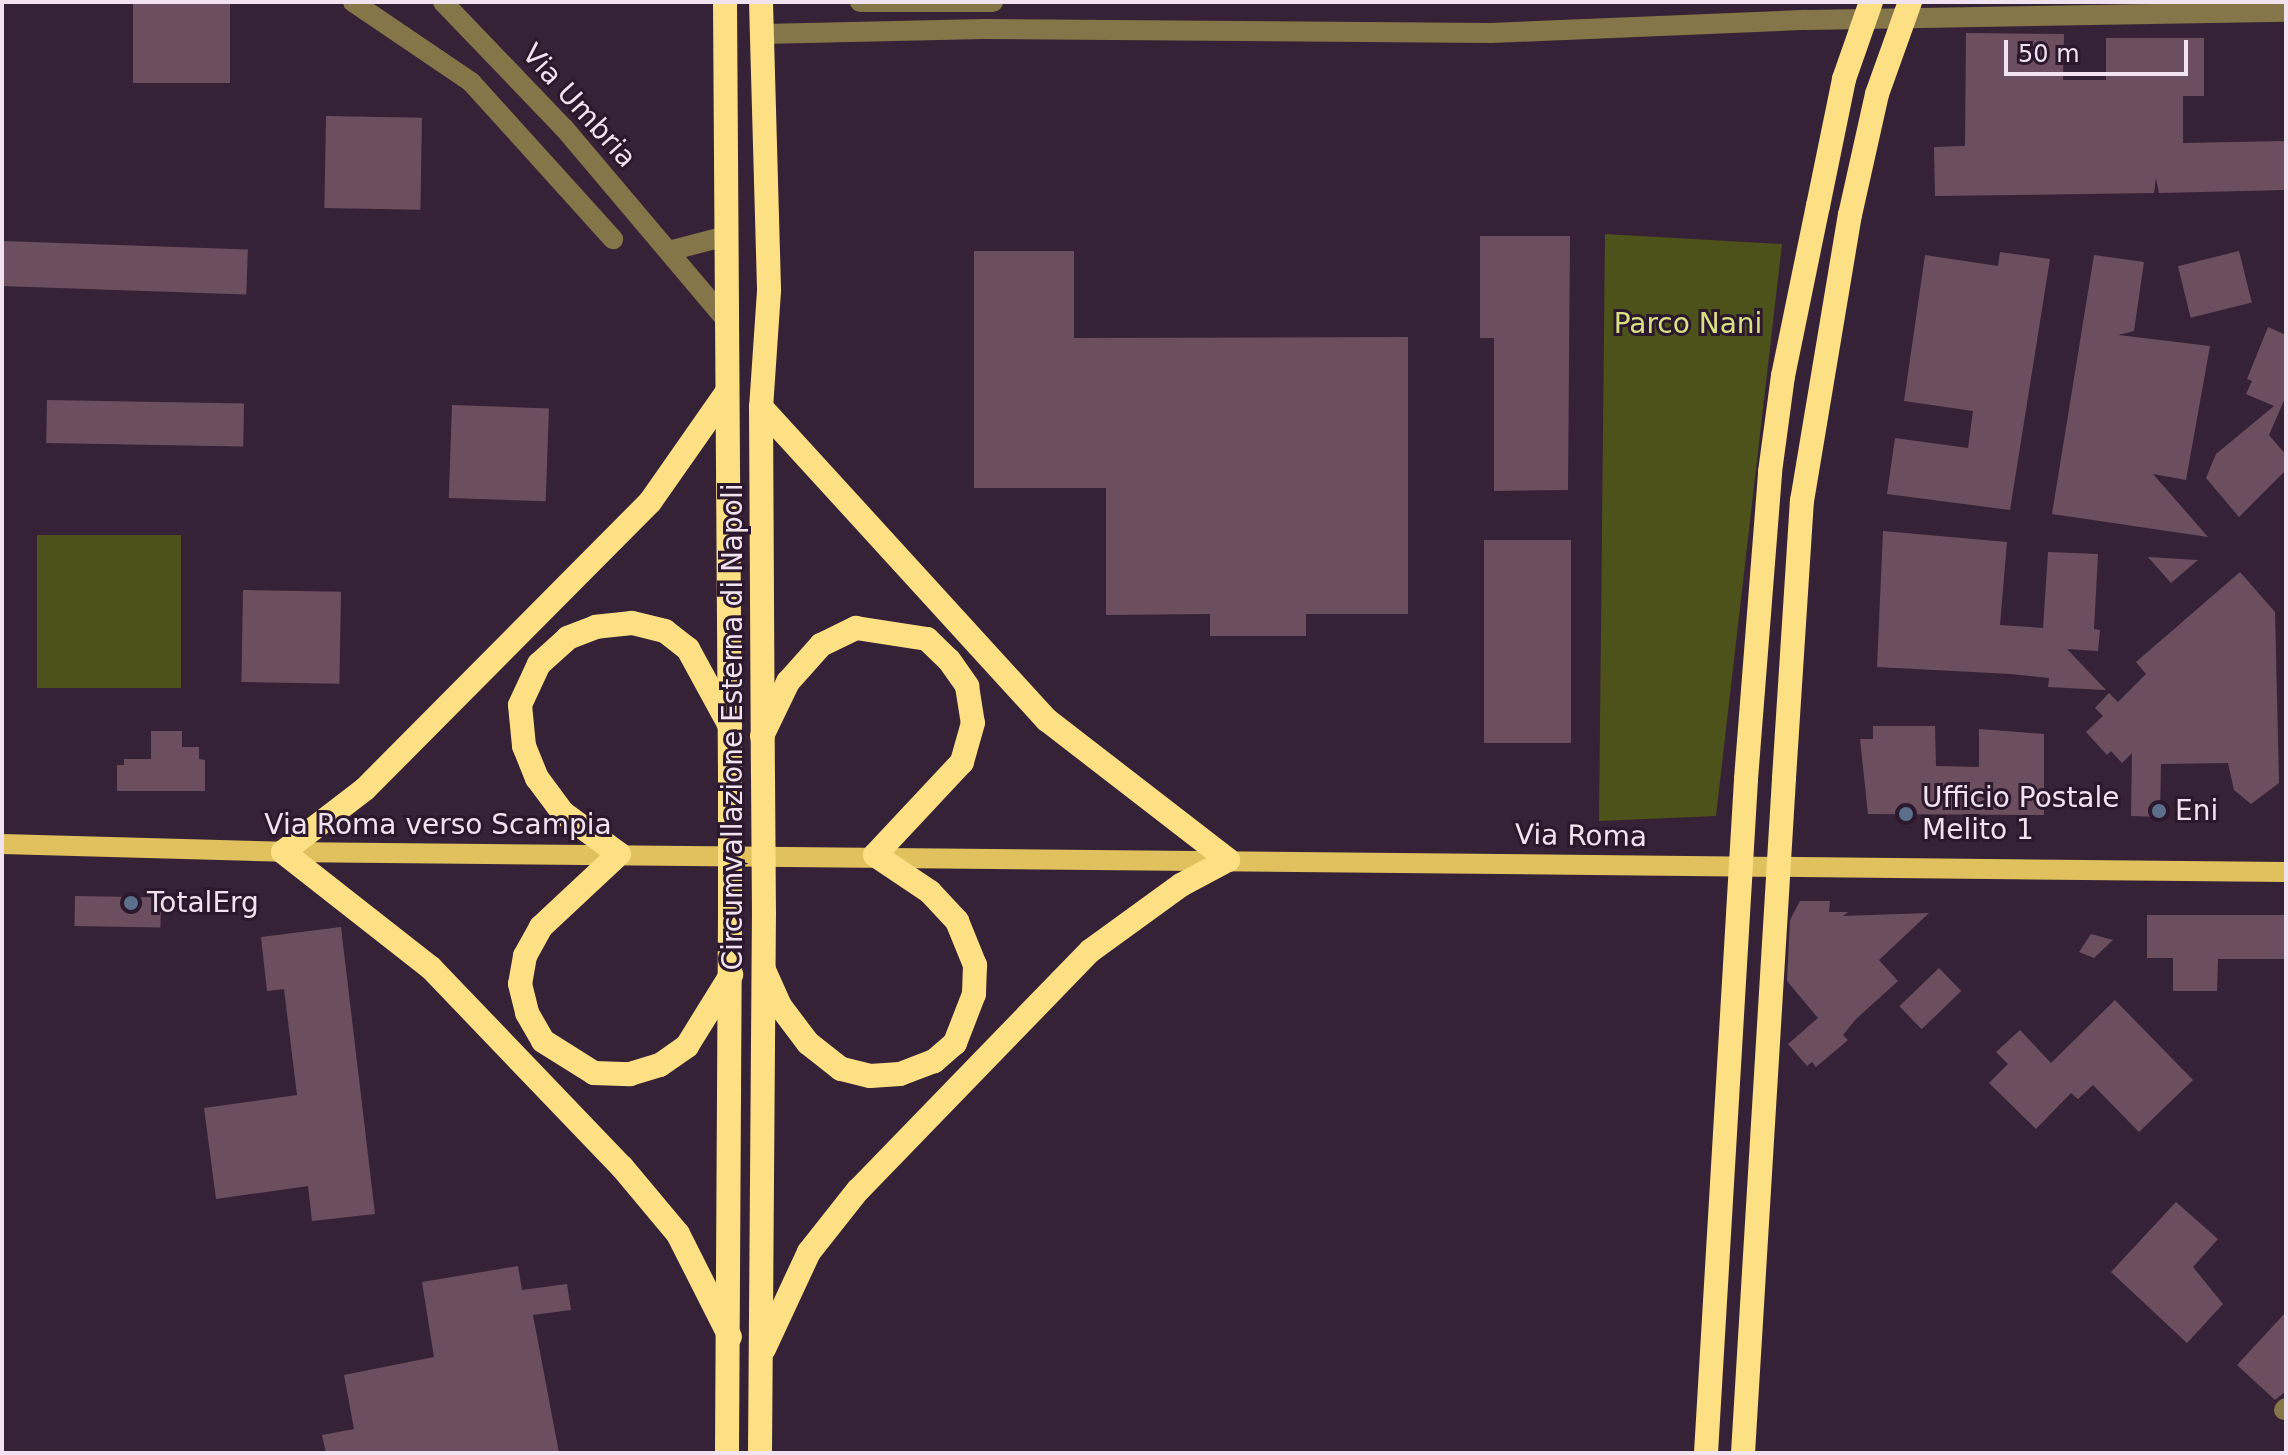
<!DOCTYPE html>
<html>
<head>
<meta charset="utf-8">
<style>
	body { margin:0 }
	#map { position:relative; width:2288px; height:1455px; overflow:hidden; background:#362236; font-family:"DejaVu Sans",sans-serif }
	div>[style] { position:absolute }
	.green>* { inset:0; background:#4d511a; transform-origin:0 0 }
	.building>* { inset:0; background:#6c4f5f; transform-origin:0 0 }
	.minor>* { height:20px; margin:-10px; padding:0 10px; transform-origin:10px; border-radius:10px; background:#847648 }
	.major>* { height:20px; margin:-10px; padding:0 10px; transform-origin:10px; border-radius:10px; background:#e0c15d }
	.highway>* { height:24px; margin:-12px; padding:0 12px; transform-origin:12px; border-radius:12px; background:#fee084 }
	.highway-bridge>* { height:24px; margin:-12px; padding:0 12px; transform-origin:12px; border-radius:12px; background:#fee084 }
	.dots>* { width:22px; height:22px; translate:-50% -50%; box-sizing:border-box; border:4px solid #2c182c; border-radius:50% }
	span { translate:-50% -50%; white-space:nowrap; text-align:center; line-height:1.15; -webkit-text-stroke:6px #2c182c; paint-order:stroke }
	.street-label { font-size:28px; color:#f0e2ef }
	.park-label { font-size:28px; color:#d8e084 }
	.poi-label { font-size:28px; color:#f0e2ef }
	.left { translate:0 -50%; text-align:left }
	.frame { position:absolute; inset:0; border:4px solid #f0e2ef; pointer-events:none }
	.scale { position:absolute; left:2004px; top:40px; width:184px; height:36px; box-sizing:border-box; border:4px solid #f0e2ef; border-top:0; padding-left:10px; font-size:24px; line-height:28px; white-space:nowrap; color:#f0e2ef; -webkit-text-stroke:6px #2c182c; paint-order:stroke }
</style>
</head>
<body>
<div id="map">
	<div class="green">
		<div style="clip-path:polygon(1605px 234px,1782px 244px,1716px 816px,1599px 821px)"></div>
		<div style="left:37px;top:535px;width:144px;height:153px"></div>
	</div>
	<div class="building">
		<div style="left:133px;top:2px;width:97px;height:81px"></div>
		<div style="clip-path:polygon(1966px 33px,2064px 34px,2063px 80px,2106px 80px,2106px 38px,2204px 38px,2204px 96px,2183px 96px,2183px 143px,2286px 141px,2286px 190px,2159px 193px,2156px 178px,2154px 193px,1935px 196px,1934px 147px,1965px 146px)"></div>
		<div style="left:326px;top:116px;width:96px;height:92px;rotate:1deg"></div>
		<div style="clip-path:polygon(1480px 236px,1570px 236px,1568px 490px,1494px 491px,1494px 338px,1480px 338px)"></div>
		<div style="left:2px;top:241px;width:246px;height:45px;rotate:2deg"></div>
		<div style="clip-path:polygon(974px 251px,1074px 251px,1074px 338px,1408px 337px,1408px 614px,1306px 614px,1306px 636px,1210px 636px,1210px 614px,1106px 615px,1106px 488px,974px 488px)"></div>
		<div style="left:2239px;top:251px;width:53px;height:63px;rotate:76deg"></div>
		<div style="clip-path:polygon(2000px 252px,2050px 259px,2010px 510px,1887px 494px,1895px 438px,1968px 448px,1973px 411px,1904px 401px,1925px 255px,1998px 266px)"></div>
		<div style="clip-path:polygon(2094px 255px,2144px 262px,2134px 331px,2118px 335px,2210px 346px,2186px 480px,2153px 474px,2208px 537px,2052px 514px)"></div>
		<div style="clip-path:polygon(2268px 327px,2286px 335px,2286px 396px,2269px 435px,2286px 455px,2286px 470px,2239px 517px,2206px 478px,2216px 454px,2274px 406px,2246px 394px,2252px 381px,2247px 379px)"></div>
		<div style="left:47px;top:400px;width:197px;height:43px;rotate:1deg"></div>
		<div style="left:452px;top:405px;width:97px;height:93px;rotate:2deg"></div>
		<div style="clip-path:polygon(1883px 531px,2007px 542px,2000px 625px,2043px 628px,2048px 552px,2098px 554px,2094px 629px,2100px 630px,2098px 651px,2067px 649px,2106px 690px,2048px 687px,2049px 678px,2011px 674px,1877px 667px)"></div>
		<div style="left:1571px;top:540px;width:203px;height:87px;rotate:90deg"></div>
		<div style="clip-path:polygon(2148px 557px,2198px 560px,2171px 583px)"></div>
		<div style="clip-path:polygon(2240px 572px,2275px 612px,2279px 783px,2251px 804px,2234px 790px,2228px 763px,2161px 764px,2160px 817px,2131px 816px,2132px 753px,2122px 763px,2111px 751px,2107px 755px,2086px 732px,2103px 716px,2095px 708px,2109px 693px,2118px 702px,2146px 674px,2136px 662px)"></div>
		<div style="left:243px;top:590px;width:98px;height:92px;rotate:1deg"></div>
		<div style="clip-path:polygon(1873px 726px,1935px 726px,1936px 766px,1979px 767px,1979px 729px,2044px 734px,2044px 815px,1868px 814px,1860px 739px,1873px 739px)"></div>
		<div style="clip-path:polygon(151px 731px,182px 731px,182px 747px,199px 747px,199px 759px,205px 760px,205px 791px,117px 791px,117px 765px,124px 765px,124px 759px,151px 759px)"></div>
		<div style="left:75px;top:896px;width:86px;height:30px;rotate:1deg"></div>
		<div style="clip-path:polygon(1800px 901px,1830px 901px,1829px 912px,1848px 912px,1843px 916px,1929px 913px,1879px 960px,1898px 981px,1856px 1019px,1843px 1035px,1848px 1040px,1816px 1067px,1812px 1062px,1807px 1066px,1788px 1044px,1818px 1018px,1787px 981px,1790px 920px)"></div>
		<div style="clip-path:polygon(2147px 915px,2286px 915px,2286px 959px,2218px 959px,2217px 991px,2173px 991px,2173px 958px,2147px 958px)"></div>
		<div style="clip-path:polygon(341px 927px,375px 1214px,312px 1221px,308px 1186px,216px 1199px,204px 1108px,297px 1095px,284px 989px,267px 991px,261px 937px)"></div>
		<div style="clip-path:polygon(2091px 934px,2113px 940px,2094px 958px,2079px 952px)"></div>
		<div style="left:1939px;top:968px;width:32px;height:55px;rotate:46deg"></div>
		<div style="clip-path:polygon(2115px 1000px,2193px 1080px,2139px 1132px,2093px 1085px,2078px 1099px,2071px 1093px,2036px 1129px,1989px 1083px,2008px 1064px,1996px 1052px,2020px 1030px,2051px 1063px)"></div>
		<div style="clip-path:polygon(2176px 1202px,2218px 1239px,2193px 1267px,2223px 1304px,2187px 1343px,2111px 1272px)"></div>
		<div style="clip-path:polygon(518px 1266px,522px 1290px,567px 1284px,571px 1310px,533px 1315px,559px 1453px,326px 1453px,322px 1435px,354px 1429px,344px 1375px,434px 1357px,422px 1282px)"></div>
		<div style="clip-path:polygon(2286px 1312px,2286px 1391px,2275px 1400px,2237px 1365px)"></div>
	</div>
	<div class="minor">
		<div style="left:353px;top:2px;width:143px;rotate:34.1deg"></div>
		<div style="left:471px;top:82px;width:212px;rotate:47.9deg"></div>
		<div style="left:443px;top:2px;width:175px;rotate:46.2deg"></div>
		<div style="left:564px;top:128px;width:251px;rotate:49.8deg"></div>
		<div style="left:860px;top:2px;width:133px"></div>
		<div style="left:761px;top:34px;width:223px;rotate:-1.3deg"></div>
		<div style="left:984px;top:29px;width:507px;rotate:0.45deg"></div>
		<div style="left:1491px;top:33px;width:316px;rotate:-2.4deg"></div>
		<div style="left:1807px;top:20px;width:479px;rotate:-1deg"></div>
		<div style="left:669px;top:251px;width:59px;rotate:-14.7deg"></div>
		<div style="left:2284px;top:1410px;width:3px;rotate:-45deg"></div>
	</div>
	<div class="major">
		<div style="left:2px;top:844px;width:281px;rotate:1.6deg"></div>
		<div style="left:283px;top:852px;width:2003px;rotate:0.57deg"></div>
	</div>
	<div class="highway">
		<div style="left:725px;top:2px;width:775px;rotate:89.63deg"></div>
		<div style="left:761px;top:2px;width:289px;rotate:88.4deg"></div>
		<div style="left:769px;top:291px;width:116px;rotate:93.9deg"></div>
		<div style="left:761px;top:407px;width:368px;rotate:89.7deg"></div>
		<div style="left:727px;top:392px;width:134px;rotate:125deg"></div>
		<div style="left:650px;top:502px;width:404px;rotate:134.8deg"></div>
		<div style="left:365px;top:789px;width:103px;rotate:142.5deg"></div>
		<div style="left:283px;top:852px;width:188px;rotate:38.1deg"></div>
		<div style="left:431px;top:968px;width:276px;rotate:46.2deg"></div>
		<div style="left:622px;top:1167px;width:87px;rotate:50.1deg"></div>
		<div style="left:678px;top:1234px;width:115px;rotate:63.2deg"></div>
		<div style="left:761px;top:407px;width:424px;rotate:47.6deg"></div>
		<div style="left:1047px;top:720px;width:229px;rotate:37.7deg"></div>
		<div style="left:1228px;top:860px;width:53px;rotate:152deg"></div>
		<div style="left:1181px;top:885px;width:112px;rotate:144deg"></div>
		<div style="left:1090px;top:951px;width:333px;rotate:134.1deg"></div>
		<div style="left:858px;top:1190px;width:79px;rotate:128.3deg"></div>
		<div style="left:809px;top:1252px;width:107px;rotate:114.9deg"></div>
		<div style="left:730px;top:726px;width:88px;rotate:-118.6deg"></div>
		<div style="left:688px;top:649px;width:29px;rotate:-142deg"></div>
		<div style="left:665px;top:631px;width:34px;rotate:-166deg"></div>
		<div style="left:632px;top:623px;width:36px;rotate:174deg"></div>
		<div style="left:596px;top:627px;width:30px;rotate:159deg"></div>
		<div style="left:568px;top:638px;width:39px;rotate:138deg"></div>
		<div style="left:539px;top:664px;width:45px;rotate:114.9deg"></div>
		<div style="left:520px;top:705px;width:41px;rotate:84.4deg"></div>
		<div style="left:524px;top:746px;width:35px;rotate:68deg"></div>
		<div style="left:537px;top:778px;width:44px;rotate:53.4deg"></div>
		<div style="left:563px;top:813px;width:69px;rotate:36.2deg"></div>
		<div style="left:619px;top:854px;width:107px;rotate:136.9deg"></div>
		<div style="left:541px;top:927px;width:33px;rotate:119deg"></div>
		<div style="left:525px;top:956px;width:28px;rotate:100deg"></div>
		<div style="left:520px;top:984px;width:30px;rotate:76deg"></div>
		<div style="left:527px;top:1013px;width:32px;rotate:60deg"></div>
		<div style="left:543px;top:1041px;width:60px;rotate:32.1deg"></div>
		<div style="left:594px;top:1073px;width:36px;rotate:2deg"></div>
		<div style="left:630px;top:1074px;width:31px;rotate:-17deg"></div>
		<div style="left:660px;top:1065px;width:33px;rotate:-35deg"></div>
		<div style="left:687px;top:1046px;width:84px;rotate:-58.2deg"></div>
		<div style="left:762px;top:736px;width:60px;rotate:-64.3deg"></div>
		<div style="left:788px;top:682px;width:50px;rotate:-48.3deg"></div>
		<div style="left:821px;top:645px;width:39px;rotate:-26deg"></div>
		<div style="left:856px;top:628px;width:72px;rotate:8.8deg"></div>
		<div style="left:927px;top:639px;width:30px;rotate:44deg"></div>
		<div style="left:949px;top:660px;width:32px;rotate:55deg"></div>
		<div style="left:967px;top:686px;width:37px;rotate:81deg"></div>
		<div style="left:973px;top:723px;width:41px;rotate:105.8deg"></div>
		<div style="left:962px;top:762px;width:127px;rotate:133.1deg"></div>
		<div style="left:875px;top:855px;width:66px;rotate:33.9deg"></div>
		<div style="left:930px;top:892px;width:40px;rotate:47deg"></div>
		<div style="left:957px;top:921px;width:48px;rotate:67.8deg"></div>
		<div style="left:975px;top:965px;width:29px;rotate:92deg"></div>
		<div style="left:974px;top:994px;width:53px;rotate:111.2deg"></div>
		<div style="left:955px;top:1043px;width:28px;rotate:139deg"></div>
		<div style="left:934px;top:1061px;width:36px;rotate:159deg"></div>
		<div style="left:900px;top:1074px;width:30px;rotate:176deg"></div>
		<div style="left:870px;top:1076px;width:30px;rotate:-166deg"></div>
		<div style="left:841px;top:1069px;width:42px;rotate:-141.8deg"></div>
		<div style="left:808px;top:1043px;width:46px;rotate:-127.1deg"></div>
		<div style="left:780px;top:1006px;width:39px;rotate:-114deg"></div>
		<div style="left:1784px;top:778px;width:278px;rotate:-86.3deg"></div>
		<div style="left:1802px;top:501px;width:290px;rotate:-80.5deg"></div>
		<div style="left:1746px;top:779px;width:308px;rotate:-85.5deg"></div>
		<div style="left:1770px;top:472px;width:97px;rotate:-82.3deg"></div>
		<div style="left:1783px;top:376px;width:174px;rotate:-78.4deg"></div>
		<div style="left:727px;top:1453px;width:541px;rotate:-89.68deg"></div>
		<div style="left:760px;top:1453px;width:540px;rotate:-89.58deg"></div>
	</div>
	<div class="highway-bridge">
		<div style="left:1818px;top:206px;width:130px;rotate:-78.4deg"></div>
		<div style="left:1844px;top:79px;width:82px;rotate:-70.7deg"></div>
		<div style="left:1850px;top:215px;width:124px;rotate:-77.4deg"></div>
		<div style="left:1877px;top:94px;width:98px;rotate:-70.3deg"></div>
		<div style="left:763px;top:775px;width:138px;rotate:89.6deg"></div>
		<div style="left:730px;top:777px;width:135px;rotate:90deg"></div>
		<div style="left:1706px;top:1453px;width:675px;rotate:-86.6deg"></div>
		<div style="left:1743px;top:1453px;width:676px;rotate:-86.52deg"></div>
	</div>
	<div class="dots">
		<div style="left:2159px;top:811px;background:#5c6f8a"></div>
		<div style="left:1906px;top:814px;background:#5c6f8a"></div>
		<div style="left:131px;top:903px;background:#5c6f8a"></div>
	</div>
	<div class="street-label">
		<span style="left:579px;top:106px;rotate:48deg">Via Umbria</span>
		<span style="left:733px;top:727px;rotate:-90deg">Circumvallazione Esterna di Napoli</span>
		<span style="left:438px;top:825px">Via Roma verso Scampia</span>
		<span style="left:1581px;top:836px;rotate:1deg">Via Roma</span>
	</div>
	<div class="park-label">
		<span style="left:1688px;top:324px">Parco Nani</span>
	</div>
	<div class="poi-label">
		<span class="left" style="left:1922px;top:814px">Ufficio Postale<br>Melito 1</span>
		<span class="left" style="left:2175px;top:811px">Eni</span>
		<span class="left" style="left:147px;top:903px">TotalErg</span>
	</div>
	<div class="frame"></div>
	<div class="scale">50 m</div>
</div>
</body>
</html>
